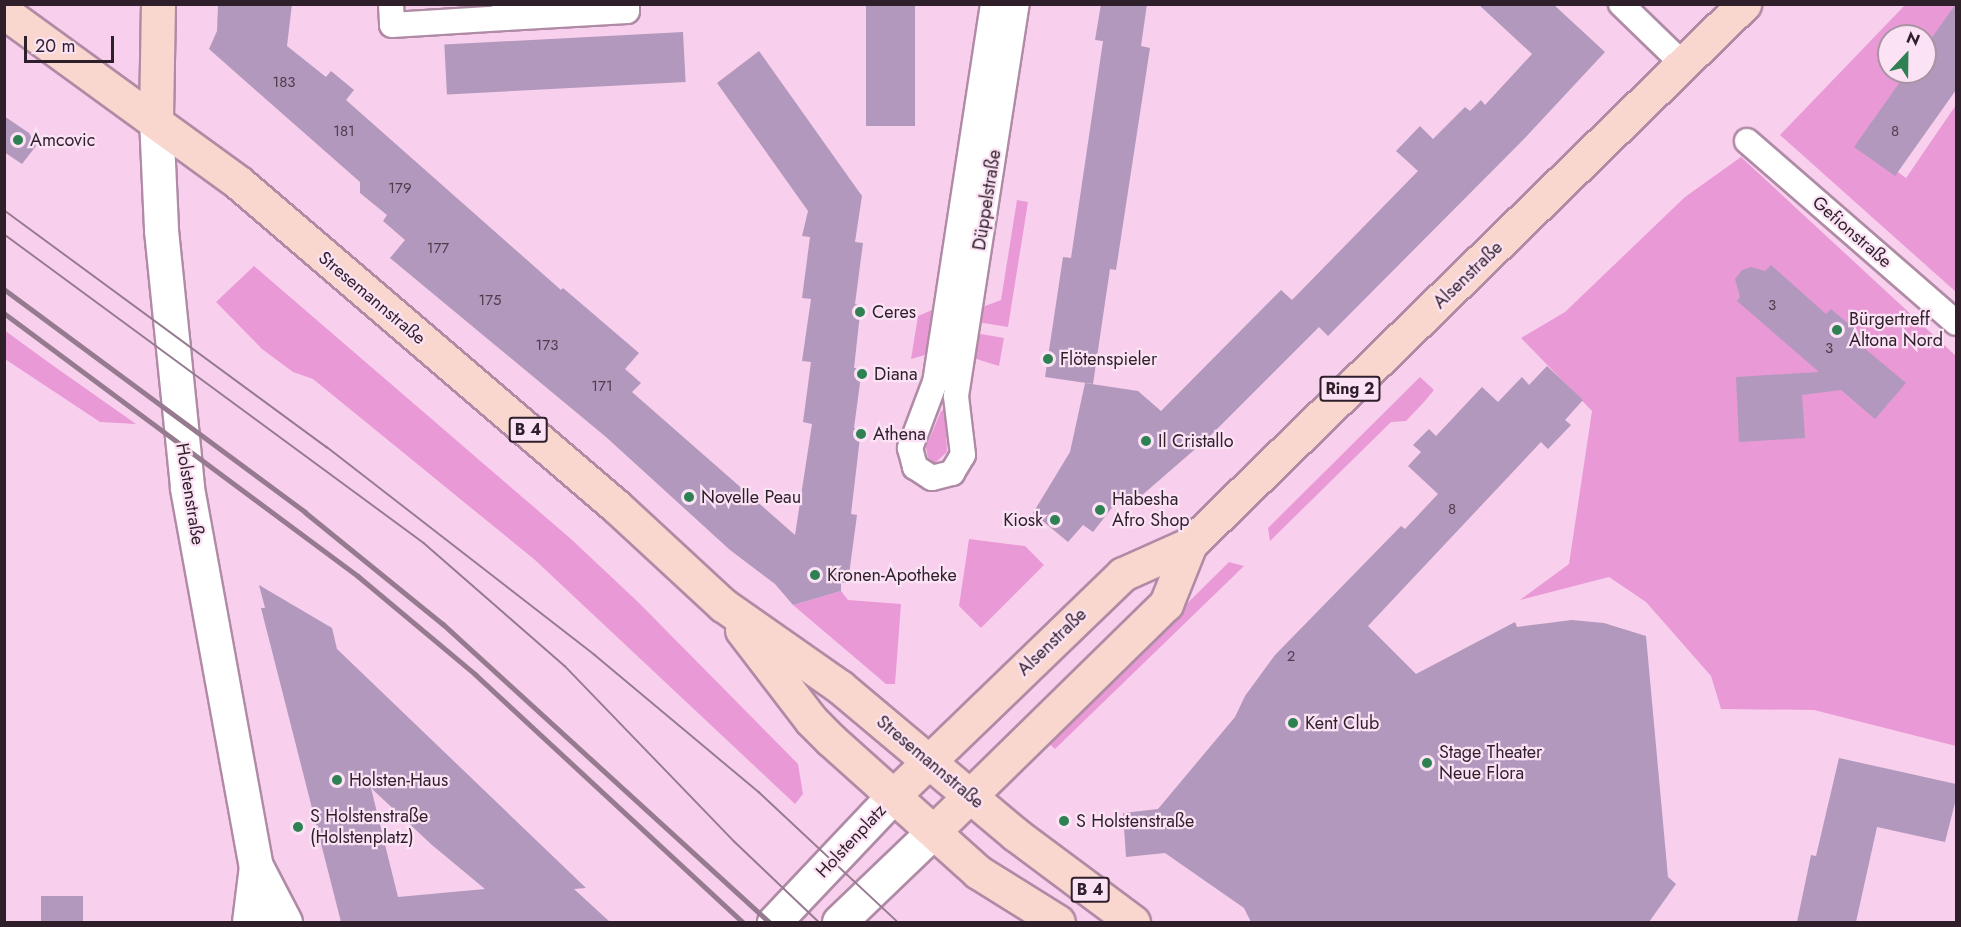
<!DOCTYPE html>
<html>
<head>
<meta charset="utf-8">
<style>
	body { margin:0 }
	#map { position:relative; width:1961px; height:927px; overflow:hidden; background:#f8d0ed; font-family:Jost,sans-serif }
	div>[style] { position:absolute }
	.green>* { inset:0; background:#ea99d7 }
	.building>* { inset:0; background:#b298bc; transform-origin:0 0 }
	.roads { filter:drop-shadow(2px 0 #b08ba6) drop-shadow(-2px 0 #b08ba6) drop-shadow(0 2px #b08ba6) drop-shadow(0 -2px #b08ba6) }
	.minor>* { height:24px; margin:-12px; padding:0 12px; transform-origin:12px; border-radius:12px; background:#fff }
	.secondary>* { height:33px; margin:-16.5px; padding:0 16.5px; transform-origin:16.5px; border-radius:16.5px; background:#fff }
	.primary>* { height:33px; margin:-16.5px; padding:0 16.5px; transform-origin:16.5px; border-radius:16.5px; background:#fad7ce }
	.tram>* { height:1.5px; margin:-0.75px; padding:0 0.75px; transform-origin:0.75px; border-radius:0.75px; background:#967a8f }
	.rail>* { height:4.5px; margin:-2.25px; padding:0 2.25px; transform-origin:2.25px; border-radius:2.25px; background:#967a8f }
	.dots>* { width:16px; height:16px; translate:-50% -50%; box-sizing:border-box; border:3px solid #fbe2f4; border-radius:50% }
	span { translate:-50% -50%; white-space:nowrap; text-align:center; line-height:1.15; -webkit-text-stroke:4.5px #fbe2f4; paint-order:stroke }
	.number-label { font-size:15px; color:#4f3d4e }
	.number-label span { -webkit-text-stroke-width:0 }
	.shield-label span { padding:2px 4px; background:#fbe2f4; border:2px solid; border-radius:4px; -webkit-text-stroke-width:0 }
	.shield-label { font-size:16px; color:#2e1f2a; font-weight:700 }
	.poi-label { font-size:18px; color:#2e1f2a }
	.left { translate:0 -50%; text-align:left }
	.right { translate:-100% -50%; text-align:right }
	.street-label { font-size:18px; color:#2e1f2a }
	.frame { position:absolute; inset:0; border:6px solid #2e1f2a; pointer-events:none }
	.north { position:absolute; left:1877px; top:24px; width:60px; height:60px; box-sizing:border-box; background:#fbe2f4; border:2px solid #a994a3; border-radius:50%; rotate:22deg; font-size:16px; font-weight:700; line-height:24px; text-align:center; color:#2e1f2a }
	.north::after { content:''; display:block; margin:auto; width:21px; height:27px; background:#2e8153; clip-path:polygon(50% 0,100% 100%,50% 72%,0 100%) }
	.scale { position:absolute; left:24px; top:36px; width:90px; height:27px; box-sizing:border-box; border:3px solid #2e1f2a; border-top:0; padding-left:8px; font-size:18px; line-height:21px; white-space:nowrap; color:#2e1f2a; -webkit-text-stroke:4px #fbe2f4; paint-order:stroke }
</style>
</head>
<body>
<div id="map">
	<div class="green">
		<div style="clip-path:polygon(1905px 5px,1956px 5px,1925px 49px,1925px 36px,1889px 36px,1889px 72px,1909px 72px,1859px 144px,1906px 178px,1956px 105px,1956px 292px,1780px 135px)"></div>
		<div style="clip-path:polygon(1741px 157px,1956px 356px,1956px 746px,1814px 710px,1721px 709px,1711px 676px,1646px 602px,1609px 577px,1520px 600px,1569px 564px,1592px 411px,1521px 338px,1565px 312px,1685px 197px)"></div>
		<div style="clip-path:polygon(1017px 200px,1028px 202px,1008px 327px,977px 322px,980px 308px,1001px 300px)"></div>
		<div style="clip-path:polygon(254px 266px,571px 539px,638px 602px,798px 764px,803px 794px,795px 804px,535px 560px,313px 379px,293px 372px,262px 349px,216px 302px)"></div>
		<div style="clip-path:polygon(939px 307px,932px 353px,911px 359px,918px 316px)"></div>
		<div style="clip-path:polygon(4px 330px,55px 367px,136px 424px,100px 422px,5px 359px)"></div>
		<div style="clip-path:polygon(975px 333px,1004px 338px,999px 366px,970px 357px)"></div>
		<div style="clip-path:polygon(1420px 377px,1434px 390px,1424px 402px,1406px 421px,1391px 422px,1270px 541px,1268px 528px)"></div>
		<div style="clip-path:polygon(945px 410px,947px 452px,935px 463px,928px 458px,926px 447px,941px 411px)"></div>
		<div style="clip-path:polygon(969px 539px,1025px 546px,1044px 565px,981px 628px,959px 606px)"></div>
		<div style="clip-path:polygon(1229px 562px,1244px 566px,1055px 749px,1047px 742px)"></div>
		<div style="clip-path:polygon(841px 591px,848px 600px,901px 604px,895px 684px,886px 684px,793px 605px)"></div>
	</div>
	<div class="building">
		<div style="clip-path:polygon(218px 4px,292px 4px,287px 46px,326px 77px,331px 71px,354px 90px,346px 100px,561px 290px,563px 288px,639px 353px,625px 369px,641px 383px,632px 392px,795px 535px,812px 424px,803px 422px,811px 362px,802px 361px,811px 299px,802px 298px,810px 237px,802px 236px,808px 211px,717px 83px,759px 51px,862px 196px,855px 242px,863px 243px,855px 304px,861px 305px,854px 368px,862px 368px,854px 428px,861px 429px,851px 514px,857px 515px,848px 582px,841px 583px,841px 591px,793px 605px,775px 584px,730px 550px,606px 437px,390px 258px,405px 240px,383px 221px,387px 215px,360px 193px,360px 182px,209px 49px,217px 31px)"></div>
		<div style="left:866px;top:4px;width:49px;height:122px"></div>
		<div style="clip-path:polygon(1101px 4px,1147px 4px,1141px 46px,1150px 48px,1116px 270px,1110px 269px,1093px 384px,1045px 377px,1063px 257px,1071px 258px,1103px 41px,1095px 40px)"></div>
		<div style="clip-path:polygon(1478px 4px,1553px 4px,1605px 52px,1523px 140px,1328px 336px,1319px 327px,1208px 438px,1133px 503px,1122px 495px,1093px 532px,1083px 525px,1068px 542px,1033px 513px,1070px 452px,1085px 383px,1138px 391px,1161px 411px,1281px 290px,1292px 300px,1418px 171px,1396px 151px,1420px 126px,1433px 139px,1465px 107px,1470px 111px,1481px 100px,1485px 105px,1532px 54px)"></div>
		<div style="clip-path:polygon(1956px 4px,1956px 90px,1895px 176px,1854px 147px,1907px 72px,1925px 72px,1925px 47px)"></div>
		<div style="left:683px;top:32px;width:50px;height:239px;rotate:87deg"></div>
		<div style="clip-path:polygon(4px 116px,29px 133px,36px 146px,22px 164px,4px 152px)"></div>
		<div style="clip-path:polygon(1771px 265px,1826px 314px,1831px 309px,1857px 331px,1851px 337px,1906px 383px,1875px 419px,1841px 390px,1802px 395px,1805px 438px,1739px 442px,1736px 377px,1819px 372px,1737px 301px,1740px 297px,1735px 279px,1742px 270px,1751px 267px,1765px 271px)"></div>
		<div style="clip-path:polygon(1547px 366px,1583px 400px,1565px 420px,1571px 425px,1548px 449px,1541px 442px,1368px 626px,1416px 674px,1515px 622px,1517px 627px,1572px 620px,1604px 623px,1646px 636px,1668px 877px,1676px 884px,1649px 922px,1251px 922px,1244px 908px,1165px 853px,1126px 857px,1123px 813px,1158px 809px,1235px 717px,1245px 696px,1275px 655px,1401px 526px,1405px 529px,1438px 494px,1408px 466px,1421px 452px,1413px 445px,1429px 429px,1436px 436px,1482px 387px,1498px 402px,1522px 377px,1529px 385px)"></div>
		<div style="clip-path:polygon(evenodd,259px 585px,332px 628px,337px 649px,586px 888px,574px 889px,610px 922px,341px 922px,261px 608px,265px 608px,259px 585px,371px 788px,432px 845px,485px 889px,398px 897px,371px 788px)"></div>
		<div style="clip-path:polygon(1839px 758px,1956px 784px,1956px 799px,1945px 842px,1877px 827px,1856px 922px,1797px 922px,1811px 855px,1816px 856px)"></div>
		<div style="left:41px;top:896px;width:42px;height:26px"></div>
	</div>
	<div class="roads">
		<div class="minor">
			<div style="left:391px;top:4px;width:21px;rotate:87deg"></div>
			<div style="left:392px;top:25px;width:113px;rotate:-3.5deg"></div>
			<div style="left:504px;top:4px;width:14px;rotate:86deg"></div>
			<div style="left:505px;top:18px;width:122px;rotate:-3.3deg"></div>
			<div style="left:627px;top:11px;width:7px;rotate:-90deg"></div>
			<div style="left:993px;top:4px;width:382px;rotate:98.7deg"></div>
			<div style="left:935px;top:382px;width:71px;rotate:110.7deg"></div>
			<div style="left:910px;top:448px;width:20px;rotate:75deg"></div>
			<div style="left:915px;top:467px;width:20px;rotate:33deg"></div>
			<div style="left:932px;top:478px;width:21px;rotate:-14deg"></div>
			<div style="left:952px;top:473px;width:21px;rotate:-59deg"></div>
			<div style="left:963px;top:455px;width:59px;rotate:-96.8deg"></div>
			<div style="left:956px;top:396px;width:397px;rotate:-81.2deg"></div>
			<div style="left:1621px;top:4px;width:88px;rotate:44.1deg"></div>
			<div style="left:1747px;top:141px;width:277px;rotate:41deg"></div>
		</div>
		<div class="secondary">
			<div style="left:156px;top:118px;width:112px;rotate:87.4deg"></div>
			<div style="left:161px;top:230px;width:259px;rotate:84.2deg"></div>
			<div style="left:187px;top:488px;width:384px;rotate:79.7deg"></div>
			<div style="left:256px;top:866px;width:63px;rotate:62.6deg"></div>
			<div style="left:249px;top:922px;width:56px;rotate:-82.9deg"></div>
			<div style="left:774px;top:922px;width:175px;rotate:-46.6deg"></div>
			<div style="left:839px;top:922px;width:132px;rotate:-43.8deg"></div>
		</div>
		<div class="primary">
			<div style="left:4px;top:12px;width:291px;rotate:36deg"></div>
			<div style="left:239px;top:183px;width:496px;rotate:40.6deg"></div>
			<div style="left:616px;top:506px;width:146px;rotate:42.8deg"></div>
			<div style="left:723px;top:605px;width:143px;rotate:35deg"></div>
			<div style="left:840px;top:687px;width:229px;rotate:40deg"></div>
			<div style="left:1015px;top:834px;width:147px;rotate:36.7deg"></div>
			<div style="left:156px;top:118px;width:114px;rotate:-89deg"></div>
			<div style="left:742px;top:630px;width:113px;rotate:52.5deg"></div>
			<div style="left:811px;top:720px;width:28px;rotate:45deg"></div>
			<div style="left:831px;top:740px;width:198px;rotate:41.9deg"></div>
			<div style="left:978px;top:872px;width:94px;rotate:32deg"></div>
			<div style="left:894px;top:795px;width:318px;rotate:-44deg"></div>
			<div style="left:1123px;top:574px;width:73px;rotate:-24.1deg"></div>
			<div style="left:1190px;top:544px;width:774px;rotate:-44.27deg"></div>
			<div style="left:934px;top:831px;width:325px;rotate:-44.4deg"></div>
			<div style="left:1166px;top:604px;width:65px;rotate:-68.2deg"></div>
		</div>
	</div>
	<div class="tram">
		<div style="left:4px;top:210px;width:401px;rotate:36.3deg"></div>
		<div style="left:327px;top:447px;width:339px;rotate:37.8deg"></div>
		<div style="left:595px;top:655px;width:214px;rotate:39.9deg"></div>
		<div style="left:759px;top:792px;width:190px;rotate:43.1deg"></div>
		<div style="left:4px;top:234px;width:521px;rotate:36.34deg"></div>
		<div style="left:424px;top:543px;width:187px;rotate:41.1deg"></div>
		<div style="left:565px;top:666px;width:243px;rotate:46deg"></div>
		<div style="left:734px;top:841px;width:117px;rotate:43.6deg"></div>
	</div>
	<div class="rail">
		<div style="left:4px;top:289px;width:375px;rotate:36.5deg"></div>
		<div style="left:305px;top:512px;width:178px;rotate:39.1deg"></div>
		<div style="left:443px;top:624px;width:442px;rotate:42.4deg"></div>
		<div style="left:4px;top:313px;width:441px;rotate:36.6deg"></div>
		<div style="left:358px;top:576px;width:153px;rotate:39.9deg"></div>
		<div style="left:475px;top:674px;width:365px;rotate:42.8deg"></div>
	</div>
	<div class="dots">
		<div style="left:18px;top:140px;background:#2e8153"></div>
		<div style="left:860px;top:312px;background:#2e8153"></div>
		<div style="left:1837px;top:330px;background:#2e8153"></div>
		<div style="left:1048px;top:359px;background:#2e8153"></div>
		<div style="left:862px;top:374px;background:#2e8153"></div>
		<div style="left:861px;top:434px;background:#2e8153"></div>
		<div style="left:1146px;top:441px;background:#2e8153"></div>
		<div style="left:689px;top:497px;background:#2e8153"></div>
		<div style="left:1100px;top:510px;background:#2e8153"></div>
		<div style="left:1055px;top:520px;background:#2e8153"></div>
		<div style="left:815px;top:575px;background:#2e8153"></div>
		<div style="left:1293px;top:723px;background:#2e8153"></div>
		<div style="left:1427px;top:763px;background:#2e8153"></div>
		<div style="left:337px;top:780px;background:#2e8153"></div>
		<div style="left:1064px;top:821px;background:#2e8153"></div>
		<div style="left:298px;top:827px;background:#2e8153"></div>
	</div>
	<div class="number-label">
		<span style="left:284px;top:83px">183</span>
		<span style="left:344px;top:132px">181</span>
		<span style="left:1895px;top:132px">8</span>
		<span style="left:400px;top:189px">179</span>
		<span style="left:438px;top:249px">177</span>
		<span style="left:490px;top:301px">175</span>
		<span style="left:1772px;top:306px">3</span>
		<span style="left:547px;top:346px">173</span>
		<span style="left:1829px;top:349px">3</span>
		<span style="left:602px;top:387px">171</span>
		<span style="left:1452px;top:510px">8</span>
		<span style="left:1291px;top:657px">2</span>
	</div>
	<div class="shield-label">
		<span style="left:1350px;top:389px">Ring 2</span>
		<span style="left:528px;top:430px">B 4</span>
		<span style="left:1090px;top:890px">B 4</span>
	</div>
	<div class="poi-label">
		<span class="left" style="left:30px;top:140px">Amcovic</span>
		<span class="left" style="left:872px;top:312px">Ceres</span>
		<span class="left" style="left:1849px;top:330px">Bürgertreff<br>Altona Nord</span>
		<span class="left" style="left:1060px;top:359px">Flötenspieler</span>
		<span class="left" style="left:874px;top:374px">Diana</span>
		<span class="left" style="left:873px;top:434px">Athena</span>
		<span class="left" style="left:1158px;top:441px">Il Cristallo</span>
		<span class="left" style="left:701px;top:497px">Novelle Peau</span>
		<span class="left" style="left:1112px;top:510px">Habesha<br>Afro Shop</span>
		<span class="right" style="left:1043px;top:520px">Kiosk</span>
		<span class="left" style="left:827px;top:575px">Kronen-Apotheke</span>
		<span class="left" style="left:1305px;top:723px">Kent Club</span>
		<span class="left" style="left:1439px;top:763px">Stage Theater<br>Neue Flora</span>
		<span class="left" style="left:349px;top:780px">Holsten-Haus</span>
		<span class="left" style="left:310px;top:827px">S Holstenstraße<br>(Holstenplatz)</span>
		<span class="left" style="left:1076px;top:821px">S Holstenstraße</span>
	</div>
	<div class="street-label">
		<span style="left:987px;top:200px;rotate:-81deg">Düppelstraße</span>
		<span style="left:1852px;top:232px;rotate:41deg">Gefionstraße</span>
		<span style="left:1468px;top:275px;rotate:-44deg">Alsenstraße</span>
		<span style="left:372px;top:298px;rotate:40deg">Stresemannstraße</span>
		<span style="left:190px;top:494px;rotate:81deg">Holstenstraße</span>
		<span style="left:1052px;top:642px;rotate:-44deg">Alsenstraße</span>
		<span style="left:930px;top:762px;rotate:40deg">Stresemannstraße</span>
		<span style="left:851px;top:841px;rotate:-47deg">Holstenplatz</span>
	</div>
	<div class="frame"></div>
	<div class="north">N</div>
	<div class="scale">20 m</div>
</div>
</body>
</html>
